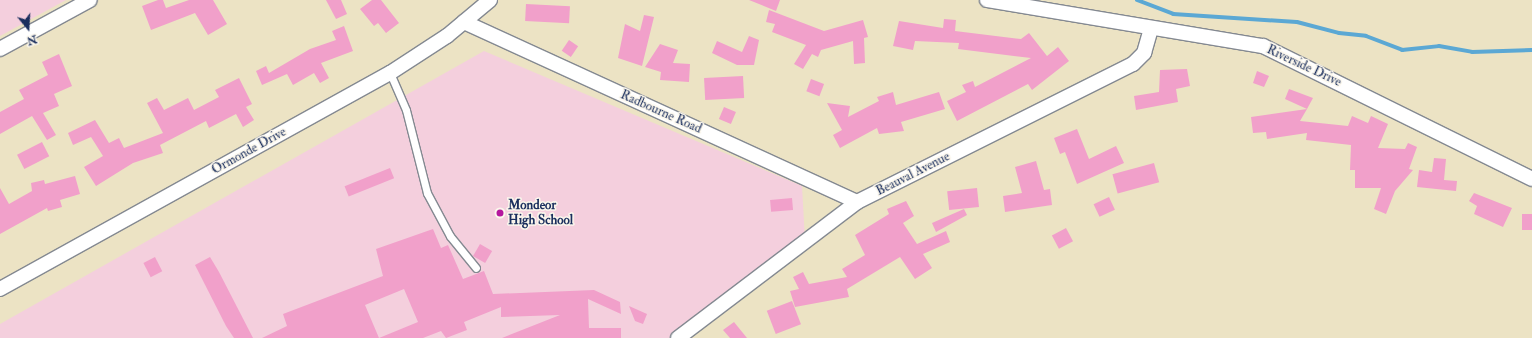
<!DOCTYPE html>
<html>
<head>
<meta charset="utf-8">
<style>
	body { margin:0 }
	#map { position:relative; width:1532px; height:338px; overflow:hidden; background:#ece3c4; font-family:"IM FELL Double Pica",serif }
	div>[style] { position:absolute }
	.built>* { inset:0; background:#f4cfdd }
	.stream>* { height:4px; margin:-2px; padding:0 2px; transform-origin:2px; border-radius:2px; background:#5ba8d4 }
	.building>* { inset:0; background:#f1a0ca; transform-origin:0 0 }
	.roads { filter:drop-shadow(1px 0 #848991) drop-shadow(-1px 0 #848991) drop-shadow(0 1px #848991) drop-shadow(0 -1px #848991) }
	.lane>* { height:7px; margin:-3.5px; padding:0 3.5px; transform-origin:3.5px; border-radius:3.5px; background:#fff }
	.street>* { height:14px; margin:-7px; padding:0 7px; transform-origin:7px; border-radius:7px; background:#fff }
	.dots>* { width:11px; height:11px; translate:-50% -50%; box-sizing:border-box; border:2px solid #fbf7ec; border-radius:50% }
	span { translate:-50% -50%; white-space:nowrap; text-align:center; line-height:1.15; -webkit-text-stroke:3px #fbf7ec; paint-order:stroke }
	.street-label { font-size:13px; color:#1b2f5e }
	.poi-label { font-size:13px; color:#1b2f5e; font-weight:700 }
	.left { translate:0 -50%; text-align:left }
	.north { position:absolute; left:8px; top:8px; width:40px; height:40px; -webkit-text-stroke:3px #fbf7ec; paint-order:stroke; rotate:162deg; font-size:11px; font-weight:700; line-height:16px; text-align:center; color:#1b2f5e }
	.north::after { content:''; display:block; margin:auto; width:14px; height:18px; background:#1b2f5e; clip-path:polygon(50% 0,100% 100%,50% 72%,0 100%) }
</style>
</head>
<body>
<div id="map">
	<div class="built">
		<div style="clip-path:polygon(0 0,66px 0,0 36px)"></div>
		<div style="clip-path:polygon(484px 51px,802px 186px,805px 241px,675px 338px,0 338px,0 324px)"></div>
	</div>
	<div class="stream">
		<div style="left:1137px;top:0;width:39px;rotate:21deg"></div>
		<div style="left:1173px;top:14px;width:124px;rotate:3.7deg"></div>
		<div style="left:1297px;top:22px;width:43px;rotate:14.7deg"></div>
		<div style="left:1339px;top:33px;width:27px;rotate:6deg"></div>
		<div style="left:1366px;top:36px;width:39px;rotate:21deg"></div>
		<div style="left:1402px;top:50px;width:37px;rotate:-6deg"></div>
		<div style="left:1439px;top:46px;width:34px;rotate:10deg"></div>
		<div style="left:1472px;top:52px;width:60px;rotate:-1.9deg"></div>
	</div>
	<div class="building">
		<div style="clip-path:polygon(158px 0,163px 0,166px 8px,189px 0,213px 0,227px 24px,208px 35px,195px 13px,151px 30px,142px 6px)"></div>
		<div style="clip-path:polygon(326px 0,341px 0,347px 14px,336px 19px)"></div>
		<div style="clip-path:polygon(372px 0,381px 0,399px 23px,386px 33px,378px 23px,374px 26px,360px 9px)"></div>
		<div style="clip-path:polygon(749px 0,780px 0,776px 11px)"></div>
		<div style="left:526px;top:4px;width:44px;height:17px;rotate:3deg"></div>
		<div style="clip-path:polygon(769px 10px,824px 31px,863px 20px,868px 37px,864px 38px,865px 63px,854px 64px,853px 41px,821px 50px,818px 57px,812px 54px,803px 69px,794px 64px,806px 45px,772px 32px,775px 24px,766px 22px)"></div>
		<div style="clip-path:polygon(644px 15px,654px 17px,642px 66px,618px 58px,625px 24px,640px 31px)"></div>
		<div style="clip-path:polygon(944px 19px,956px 20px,955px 31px,1021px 39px,1029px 33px,1047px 56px,1058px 47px,1069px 61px,1032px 90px,1028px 84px,957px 121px,947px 101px,966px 92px,962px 85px,973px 81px,975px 87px,1031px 58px,958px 49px,959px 43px,915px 41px,913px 50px,893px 46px,899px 21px,943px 28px)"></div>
		<div style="clip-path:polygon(344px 26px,353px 51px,321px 63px,329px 78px,320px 83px,314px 73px,293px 85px,287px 74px,262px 85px,256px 71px,266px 66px,269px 73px,310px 49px,336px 40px,332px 31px)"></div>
		<div style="clip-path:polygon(749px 36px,759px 40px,754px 65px,737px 65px,712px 53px,717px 41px,742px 52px)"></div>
		<div style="left:569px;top:40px;width:11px;height:13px;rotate:34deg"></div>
		<div style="clip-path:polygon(660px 44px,678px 50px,673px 63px,690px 64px,689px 82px,660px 80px,661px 72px,645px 67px)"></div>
		<div style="clip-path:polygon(59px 54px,72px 86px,54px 94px,59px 106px,43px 113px,56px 135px,47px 140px,32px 116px,0 134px,0 112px,24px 99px,19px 90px,48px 75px,42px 62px)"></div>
		<div style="clip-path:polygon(1187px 69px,1190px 86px,1176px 89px,1178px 102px,1136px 110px,1134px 96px,1159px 92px,1160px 70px)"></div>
		<div style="clip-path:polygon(1257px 71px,1269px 76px,1264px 87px,1253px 83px)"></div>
		<div style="left:743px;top:76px;width:22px;height:39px;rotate:87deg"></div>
		<div style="clip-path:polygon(239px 78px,252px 104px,246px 107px,254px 120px,243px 127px,236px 114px,209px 128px,206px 121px,160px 145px,163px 153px,133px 163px,96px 186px,84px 167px,103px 156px,91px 137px,73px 145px,68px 133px,95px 120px,109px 143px,119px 138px,124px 148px,163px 133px,147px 103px,157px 98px,164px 110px,188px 98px,194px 110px,219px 97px,215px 90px)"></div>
		<div style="left:811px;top:79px;width:14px;height:13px;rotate:21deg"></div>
		<div style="clip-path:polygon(1289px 89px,1313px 98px,1307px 109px,1285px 99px)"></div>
		<div style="clip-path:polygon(893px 92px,896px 105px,939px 92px,945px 109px,901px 122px,904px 131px,879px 134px,877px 128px,840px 148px,833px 135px,842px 130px,827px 103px,850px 106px,848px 117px,879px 101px,877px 97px)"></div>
		<div style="left:724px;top:107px;width:13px;height:13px;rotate:23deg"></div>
		<div style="clip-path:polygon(1307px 109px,1300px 121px,1348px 126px,1352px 116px,1368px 123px,1371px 116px,1388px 124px,1378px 148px,1405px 149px,1408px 143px,1417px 147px,1409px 169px,1413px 170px,1395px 191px,1386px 214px,1374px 209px,1381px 188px,1355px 188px,1355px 170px,1350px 170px,1351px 145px,1306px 140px,1307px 133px,1267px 139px,1266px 132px,1253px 133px,1251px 117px)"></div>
		<div style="clip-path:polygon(1077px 129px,1089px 159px,1116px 146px,1124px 163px,1077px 184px,1065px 152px,1060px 154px,1054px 138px)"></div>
		<div style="left:42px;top:142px;width:16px;height:28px;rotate:63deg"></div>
		<div style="clip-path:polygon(1434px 158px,1446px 159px,1444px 180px,1457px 181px,1456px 191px,1417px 187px,1419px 170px,1432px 172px)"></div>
		<div style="clip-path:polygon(1036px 161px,1044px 190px,1050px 189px,1052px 205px,1005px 212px,1003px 196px,1022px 193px,1015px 167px)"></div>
		<div style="left:1154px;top:163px;width:20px;height:43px;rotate:75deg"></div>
		<div style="left:390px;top:168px;width:11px;height:49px;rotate:68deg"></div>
		<div style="clip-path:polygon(75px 176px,80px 194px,60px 200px,62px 207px,48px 211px,47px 208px,0 234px,0 188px,9px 204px,32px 191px,31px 183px,44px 180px,45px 184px)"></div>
		<div style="left:977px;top:188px;width:19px;height:30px;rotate:84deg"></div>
		<div style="clip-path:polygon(1474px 193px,1512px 208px,1503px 227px,1474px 214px,1477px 206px,1469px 201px)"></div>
		<div style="left:1109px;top:197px;width:14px;height:17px;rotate:65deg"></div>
		<div style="left:792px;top:198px;width:12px;height:22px;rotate:85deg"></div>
		<div style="clip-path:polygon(906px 201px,914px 216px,903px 223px,917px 244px,946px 231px,950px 242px,923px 254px,932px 268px,915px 279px,900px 257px,847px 289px,849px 297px,795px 307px,790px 291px,799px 289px,793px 277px,803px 272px,809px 284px,847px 277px,842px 269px,865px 255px,855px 235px,889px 214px,887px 209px)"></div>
		<div style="clip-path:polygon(964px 209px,967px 215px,936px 232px,932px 223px)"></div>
		<div style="left:1522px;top:214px;width:10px;height:16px"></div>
		<div style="left:1066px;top:228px;width:15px;height:16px;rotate:62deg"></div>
		<div style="clip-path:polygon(433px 229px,441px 248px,448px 245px,463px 279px,484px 271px,493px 294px,594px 290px,620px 302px,621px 314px,588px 299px,589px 328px,621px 328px,621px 338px,502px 338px,560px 315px,501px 317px,501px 307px,464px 322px,467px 330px,446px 338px,441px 331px,423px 338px,379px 338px,418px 322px,404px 289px,365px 305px,379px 338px,262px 338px,287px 326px,283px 314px,383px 276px,376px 249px)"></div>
		<div style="left:480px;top:244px;width:14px;height:14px;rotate:30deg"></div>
		<div style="left:155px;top:257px;width:16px;height:13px;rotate:63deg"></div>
		<div style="clip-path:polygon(210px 257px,219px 272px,253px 338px,234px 338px,226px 326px,195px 265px)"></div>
		<div style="left:792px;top:301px;width:25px;height:27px;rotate:69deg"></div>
		<div style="clip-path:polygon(629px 306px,647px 314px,643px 324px,635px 321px)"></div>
		<div style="clip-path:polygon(734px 322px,747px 338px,730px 338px,723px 330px)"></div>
	</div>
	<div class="roads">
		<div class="lane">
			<div style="left:390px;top:73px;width:40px;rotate:66.6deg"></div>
			<div style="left:406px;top:110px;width:86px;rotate:75.8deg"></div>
			<div style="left:427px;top:193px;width:49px;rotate:61.9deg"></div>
			<div style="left:450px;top:236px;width:41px;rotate:50.9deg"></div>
		</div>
		<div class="street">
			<div style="left:987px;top:0;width:280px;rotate:9.5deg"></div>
			<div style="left:1263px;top:46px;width:300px;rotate:26.3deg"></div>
			<div style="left:464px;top:22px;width:432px;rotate:24.6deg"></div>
			<div style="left:0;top:49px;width:102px;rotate:-28.6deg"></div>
			<div style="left:0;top:289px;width:446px;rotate:-29deg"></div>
			<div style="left:390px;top:73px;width:68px;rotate:-33deg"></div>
			<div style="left:447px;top:36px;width:56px;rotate:-39.9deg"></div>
			<div style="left:678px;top:338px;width:225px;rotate:-37.2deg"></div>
			<div style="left:857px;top:202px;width:309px;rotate:-26.6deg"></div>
			<div style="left:1133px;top:64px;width:16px;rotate:-45deg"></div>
			<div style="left:1144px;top:53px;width:26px;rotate:-74deg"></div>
		</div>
	</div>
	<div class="dots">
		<div style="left:500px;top:213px;background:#b5179e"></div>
	</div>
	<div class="street-label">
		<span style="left:1304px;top:66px;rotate:25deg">Riverside Drive</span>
		<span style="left:661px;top:112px;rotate:24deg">Radbourne Road</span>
		<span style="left:249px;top:151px;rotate:-29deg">Ormonde Drive</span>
		<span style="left:913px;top:174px;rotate:-27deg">Beauval Avenue</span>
	</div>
	<div class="poi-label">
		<span class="left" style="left:508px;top:213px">Mondeor<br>High School</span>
	</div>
	<div class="north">N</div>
</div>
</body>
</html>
